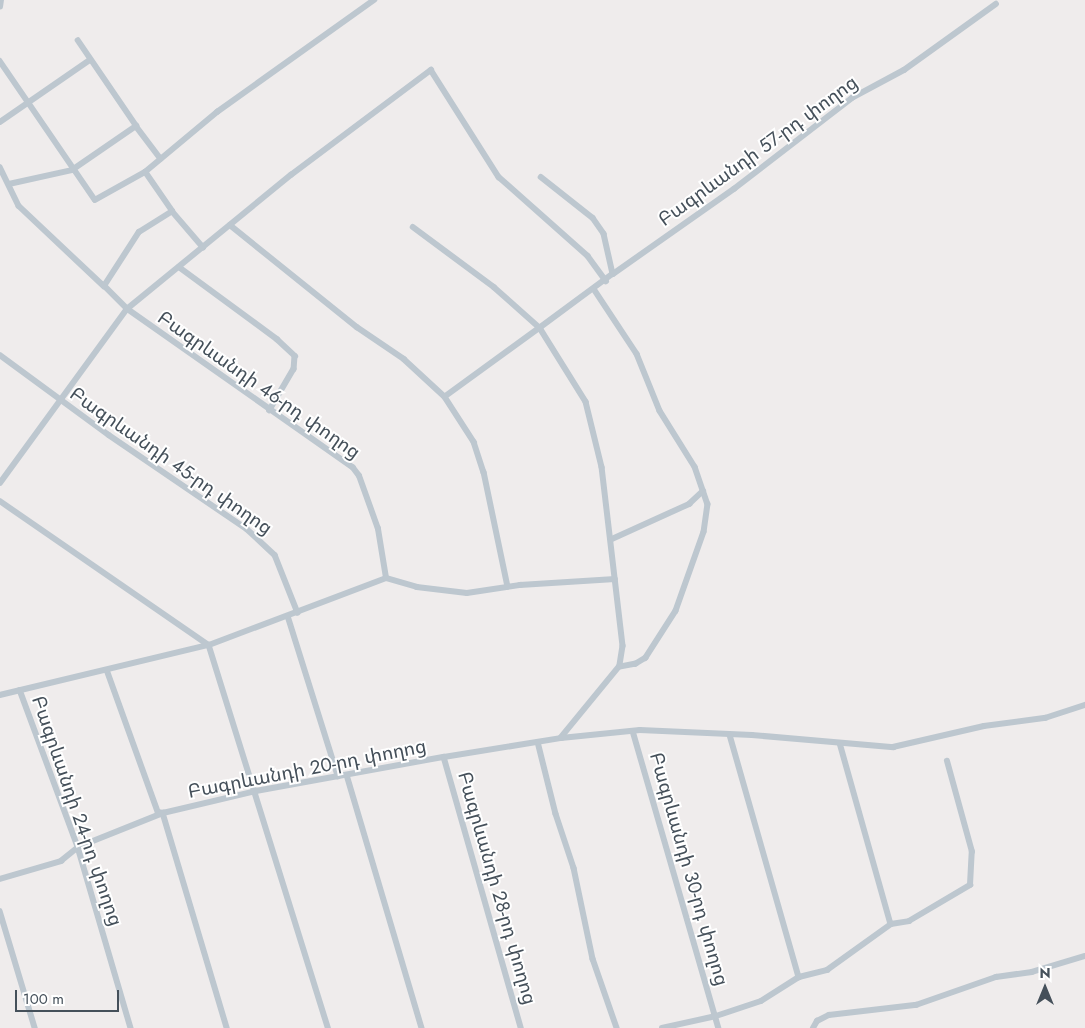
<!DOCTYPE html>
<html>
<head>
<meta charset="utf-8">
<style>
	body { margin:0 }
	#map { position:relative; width:1085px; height:1028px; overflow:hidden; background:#efecec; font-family:Jost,"Noto Sans Armenian",sans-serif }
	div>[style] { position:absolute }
	.street>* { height:5.5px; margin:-2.75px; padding:0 2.75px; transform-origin:2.75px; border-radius:2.75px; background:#bdc7cf }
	span { translate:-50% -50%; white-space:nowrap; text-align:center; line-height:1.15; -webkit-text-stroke:4px #fff; paint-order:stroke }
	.street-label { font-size:19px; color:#45505a }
	.north { position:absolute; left:1020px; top:963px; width:50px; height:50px; -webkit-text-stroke:4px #fff; paint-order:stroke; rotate:0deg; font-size:14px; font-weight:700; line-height:20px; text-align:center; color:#45505a }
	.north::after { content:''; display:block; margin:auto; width:18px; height:22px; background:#45505a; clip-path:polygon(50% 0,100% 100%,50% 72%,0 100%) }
	.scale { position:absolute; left:15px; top:990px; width:104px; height:22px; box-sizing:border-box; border:2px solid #45505a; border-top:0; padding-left:6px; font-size:15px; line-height:18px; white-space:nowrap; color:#45505a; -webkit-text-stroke:4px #fff; paint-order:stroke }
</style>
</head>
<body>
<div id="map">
	<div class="street">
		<div style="left:0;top:7px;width:7px;rotate:-82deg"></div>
		<div style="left:0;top:61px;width:168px;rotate:55.6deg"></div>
		<div style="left:95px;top:200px;width:57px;rotate:-29.2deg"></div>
		<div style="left:0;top:122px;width:109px;rotate:-34.6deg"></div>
		<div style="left:136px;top:126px;width:41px;rotate:52.9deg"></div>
		<div style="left:0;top:167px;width:43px;rotate:64deg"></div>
		<div style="left:19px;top:206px;width:117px;rotate:43.3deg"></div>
		<div style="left:541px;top:177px;width:66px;rotate:38.3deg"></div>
		<div style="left:593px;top:218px;width:19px;rotate:55deg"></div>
		<div style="left:604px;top:234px;width:41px;rotate:77.3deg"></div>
		<div style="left:613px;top:274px;width:91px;rotate:143.5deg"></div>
		<div style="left:540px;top:328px;width:87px;rotate:58.1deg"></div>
		<div style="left:586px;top:402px;width:67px;rotate:76.2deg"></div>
		<div style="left:602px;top:467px;width:180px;rotate:83.3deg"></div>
		<div style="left:623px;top:646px;width:20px;rotate:99deg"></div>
		<div style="left:620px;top:666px;width:93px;rotate:129.3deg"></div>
		<div style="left:9px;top:184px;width:65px;rotate:-12.5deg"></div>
		<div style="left:72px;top:170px;width:78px;rotate:-34.5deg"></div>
		<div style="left:136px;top:126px;width:103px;rotate:-124.3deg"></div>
		<div style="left:172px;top:211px;width:48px;rotate:49.3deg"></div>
		<div style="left:230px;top:225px;width:163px;rotate:38.8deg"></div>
		<div style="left:357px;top:327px;width:57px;rotate:34.2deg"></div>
		<div style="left:404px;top:359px;width:56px;rotate:42.8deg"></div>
		<div style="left:445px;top:397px;width:54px;rotate:57.2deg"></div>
		<div style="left:474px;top:442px;width:32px;rotate:72deg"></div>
		<div style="left:484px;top:472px;width:117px;rotate:78.2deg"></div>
		<div style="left:413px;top:227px;width:101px;rotate:36.5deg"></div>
		<div style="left:494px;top:287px;width:62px;rotate:41.7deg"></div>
		<div style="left:540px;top:328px;width:117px;rotate:144deg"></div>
		<div style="left:179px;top:267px;width:122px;rotate:36.3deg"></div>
		<div style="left:277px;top:339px;width:25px;rotate:43deg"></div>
		<div style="left:295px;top:356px;width:13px;rotate:94deg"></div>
		<div style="left:294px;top:369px;width:48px;rotate:120.3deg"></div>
		<div style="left:613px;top:274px;width:148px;rotate:-35.1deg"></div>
		<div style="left:734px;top:189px;width:149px;rotate:-37.6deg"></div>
		<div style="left:852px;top:98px;width:59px;rotate:-28.3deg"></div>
		<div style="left:904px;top:70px;width:113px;rotate:-35.7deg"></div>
		<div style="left:594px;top:289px;width:78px;rotate:56.5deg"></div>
		<div style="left:637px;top:354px;width:61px;rotate:68deg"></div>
		<div style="left:660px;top:411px;width:66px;rotate:58deg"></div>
		<div style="left:695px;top:467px;width:39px;rotate:71deg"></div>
		<div style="left:708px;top:504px;width:28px;rotate:98deg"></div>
		<div style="left:704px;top:532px;width:84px;rotate:109.5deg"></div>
		<div style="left:676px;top:611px;width:56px;rotate:122.6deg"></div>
		<div style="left:646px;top:658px;width:12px;rotate:149deg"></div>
		<div style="left:636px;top:664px;width:16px;rotate:169deg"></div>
		<div style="left:0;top:355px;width:135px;rotate:36.3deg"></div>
		<div style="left:109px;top:435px;width:167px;rotate:34.3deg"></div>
		<div style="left:247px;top:529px;width:38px;rotate:43deg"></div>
		<div style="left:275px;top:555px;width:62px;rotate:68.4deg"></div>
		<div style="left:0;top:483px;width:215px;rotate:-53.9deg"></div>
		<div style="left:127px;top:309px;width:33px;rotate:-135deg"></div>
		<div style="left:104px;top:286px;width:64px;rotate:-57.1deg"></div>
		<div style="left:139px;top:232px;width:39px;rotate:-32deg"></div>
		<div style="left:172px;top:211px;width:47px;rotate:-124.7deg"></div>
		<div style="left:145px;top:172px;width:94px;rotate:-39.8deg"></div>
		<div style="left:217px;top:112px;width:193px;rotate:-35.5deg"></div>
		<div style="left:0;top:501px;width:254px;rotate:34.6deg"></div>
		<div style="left:209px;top:645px;width:401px;rotate:72.7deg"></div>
		<div style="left:612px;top:539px;width:85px;rotate:-24.4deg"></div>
		<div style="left:689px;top:504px;width:19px;rotate:-43deg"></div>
		<div style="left:386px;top:578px;width:50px;rotate:-99.3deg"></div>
		<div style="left:378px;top:529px;width:56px;rotate:-109.7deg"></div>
		<div style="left:359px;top:476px;width:10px;rotate:-127deg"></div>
		<div style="left:353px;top:468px;width:276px;rotate:-144.9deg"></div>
		<div style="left:127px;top:309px;width:212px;rotate:-39.3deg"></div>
		<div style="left:291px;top:175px;width:175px;rotate:-36.9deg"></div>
		<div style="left:431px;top:70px;width:127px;rotate:57.6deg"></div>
		<div style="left:499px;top:177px;width:119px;rotate:41.6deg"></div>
		<div style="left:588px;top:256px;width:31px;rotate:54deg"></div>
		<div style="left:288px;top:616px;width:168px;rotate:72.6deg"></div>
		<div style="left:107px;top:670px;width:151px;rotate:70.2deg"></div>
		<div style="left:158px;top:812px;width:5px;rotate:11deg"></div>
		<div style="left:163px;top:813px;width:224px;rotate:73.4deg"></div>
		<div style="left:20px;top:690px;width:167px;rotate:69.7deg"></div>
		<div style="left:78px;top:847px;width:189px;rotate:73.7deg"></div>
		<div style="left:0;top:695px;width:215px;rotate:-13.5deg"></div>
		<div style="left:209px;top:645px;width:189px;rotate:-20.7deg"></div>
		<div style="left:386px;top:578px;width:32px;rotate:16deg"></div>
		<div style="left:417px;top:587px;width:50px;rotate:6.8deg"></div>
		<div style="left:467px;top:593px;width:54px;rotate:-8.6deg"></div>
		<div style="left:520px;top:585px;width:95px;rotate:-3.6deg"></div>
		<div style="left:633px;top:731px;width:309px;rotate:73.9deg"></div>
		<div style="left:730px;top:735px;width:252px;rotate:74.1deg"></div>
		<div style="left:538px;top:742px;width:74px;rotate:76deg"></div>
		<div style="left:556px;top:814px;width:57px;rotate:71.6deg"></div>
		<div style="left:574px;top:868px;width:93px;rotate:78.2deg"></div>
		<div style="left:593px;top:959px;width:73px;rotate:70.8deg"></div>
		<div style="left:840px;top:743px;width:188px;rotate:74.3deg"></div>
		<div style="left:444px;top:757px;width:282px;rotate:74.1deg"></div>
		<div style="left:347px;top:775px;width:264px;rotate:73.5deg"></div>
		<div style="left:0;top:879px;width:64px;rotate:-16.4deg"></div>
		<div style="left:61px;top:861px;width:22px;rotate:-39deg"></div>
		<div style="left:78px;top:847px;width:92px;rotate:-21.8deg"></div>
		<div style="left:163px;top:813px;width:96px;rotate:-13.3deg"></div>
		<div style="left:256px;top:791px;width:191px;rotate:-10.3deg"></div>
		<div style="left:444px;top:757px;width:119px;rotate:-9.2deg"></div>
		<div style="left:561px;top:738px;width:79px;rotate:-5.8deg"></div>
		<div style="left:640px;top:730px;width:112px;rotate:2.6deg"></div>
		<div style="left:752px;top:735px;width:142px;rotate:4.9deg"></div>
		<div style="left:893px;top:747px;width:93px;rotate:-13deg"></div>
		<div style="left:984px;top:726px;width:62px;rotate:-7.5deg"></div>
		<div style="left:1045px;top:718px;width:42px;rotate:-18deg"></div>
		<div style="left:0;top:911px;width:122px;rotate:73.3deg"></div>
		<div style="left:662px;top:1028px;width:55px;rotate:-12.5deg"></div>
		<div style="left:716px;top:1016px;width:47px;rotate:-18.4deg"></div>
		<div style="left:761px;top:1001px;width:45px;rotate:-32.3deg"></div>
		<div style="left:799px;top:977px;width:29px;rotate:-14deg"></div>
		<div style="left:827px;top:970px;width:79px;rotate:-35.7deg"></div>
		<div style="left:891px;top:924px;width:18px;rotate:-9deg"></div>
		<div style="left:909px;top:921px;width:71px;rotate:-30.5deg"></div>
		<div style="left:970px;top:885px;width:33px;rotate:-87deg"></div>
		<div style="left:972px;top:852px;width:94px;rotate:-105.4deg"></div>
		<div style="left:813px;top:1028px;width:8px;rotate:-60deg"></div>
		<div style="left:817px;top:1021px;width:13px;rotate:-27deg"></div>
		<div style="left:829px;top:1015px;width:88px;rotate:-6.6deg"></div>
		<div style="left:916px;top:1005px;width:85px;rotate:-19.3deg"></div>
		<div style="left:996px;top:977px;width:36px;rotate:-8deg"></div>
		<div style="left:1032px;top:972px;width:55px;rotate:-16.8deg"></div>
	</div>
	<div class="street-label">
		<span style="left:758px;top:151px;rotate:-36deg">Բագրևանդի 57-րդ փողոց</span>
		<span style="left:259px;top:385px;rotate:35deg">Բագրևանդի 46-րդ փողոց</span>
		<span style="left:171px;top:461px;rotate:35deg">Բագրևանդի 45-րդ փողոց</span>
		<span style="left:307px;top:769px;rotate:-11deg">Բագրևանդի 20-րդ փողոց</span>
		<span style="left:77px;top:811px;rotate:71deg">Բագրևանդի 24-րդ փողոց</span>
		<span style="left:689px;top:869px;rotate:74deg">Բագրևանդի 30-րդ փողոց</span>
		<span style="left:497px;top:888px;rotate:74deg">Բագրևանդի 28-րդ փողոց</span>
	</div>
	<div class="north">N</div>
	<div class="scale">100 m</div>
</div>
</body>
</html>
